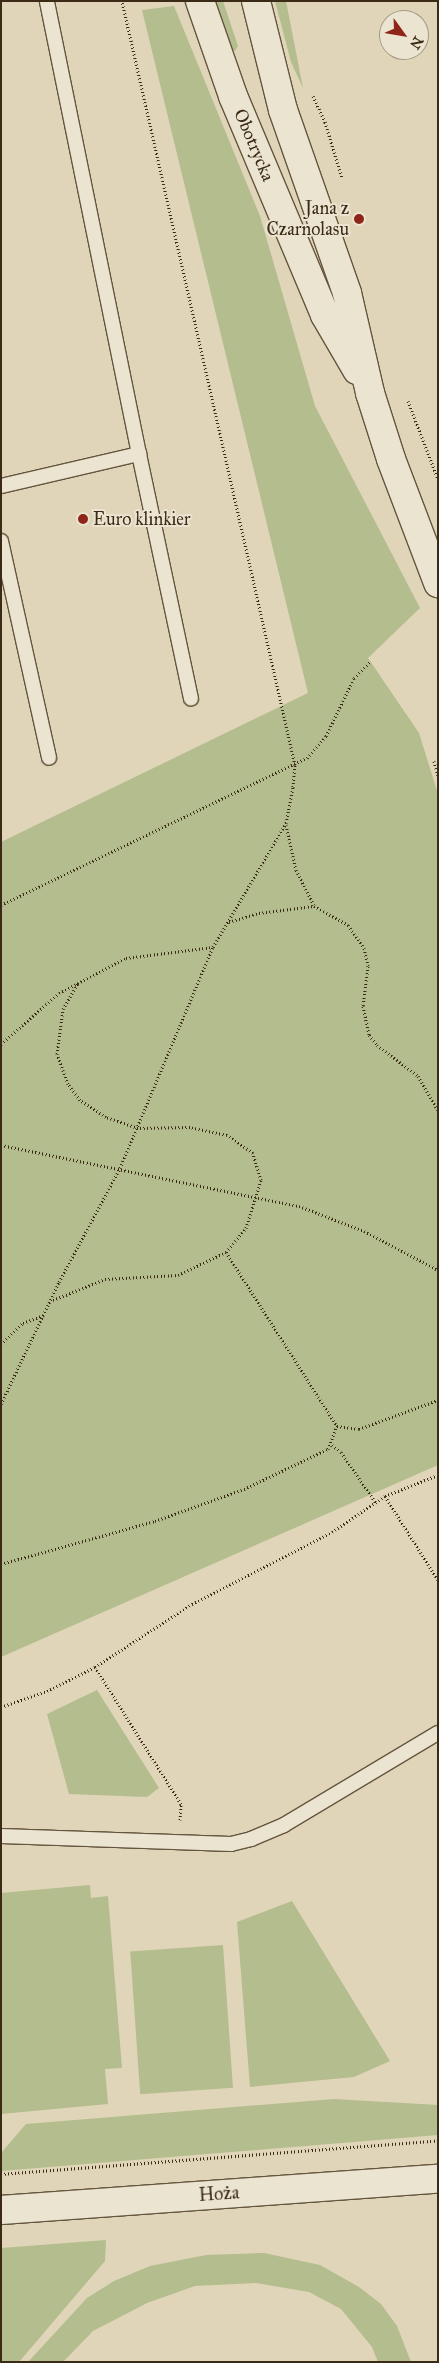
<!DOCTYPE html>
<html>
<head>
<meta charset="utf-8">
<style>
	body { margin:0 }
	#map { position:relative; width:439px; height:2363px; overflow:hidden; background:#e0d5b8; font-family:"IM FELL Great Primer",serif }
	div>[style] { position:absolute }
	.green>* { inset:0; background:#b3bd8e; transform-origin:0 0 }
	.path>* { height:3px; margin-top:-1.5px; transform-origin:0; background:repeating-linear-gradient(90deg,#3a2a16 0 1px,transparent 0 3.5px) }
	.roads { filter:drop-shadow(1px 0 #64553e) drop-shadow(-1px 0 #64553e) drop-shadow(0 1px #64553e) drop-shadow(0 -1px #64553e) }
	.lane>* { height:14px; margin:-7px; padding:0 7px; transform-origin:7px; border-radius:7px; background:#ebe4d1 }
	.secondary>* { height:28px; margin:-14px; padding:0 14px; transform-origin:14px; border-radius:14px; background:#ebe4d1 }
	.dots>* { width:14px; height:14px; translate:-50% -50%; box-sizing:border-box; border:2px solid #ebe4d1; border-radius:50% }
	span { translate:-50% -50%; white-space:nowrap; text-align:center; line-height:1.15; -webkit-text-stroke:4px #ebe4d1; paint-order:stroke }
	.street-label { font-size:18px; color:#3a2a16 }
	.poi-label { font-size:18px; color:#3a2a16 }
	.right { translate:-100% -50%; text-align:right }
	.left { translate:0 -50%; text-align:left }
	.frame { position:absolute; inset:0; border:2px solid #3a2a16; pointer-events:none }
	.north { position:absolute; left:379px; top:10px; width:50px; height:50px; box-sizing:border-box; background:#ebe4d1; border:1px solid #a49a86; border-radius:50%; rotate:122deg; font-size:14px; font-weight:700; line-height:20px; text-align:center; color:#3a2a16 }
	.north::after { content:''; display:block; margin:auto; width:18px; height:22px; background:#8f2418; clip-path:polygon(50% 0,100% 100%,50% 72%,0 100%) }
</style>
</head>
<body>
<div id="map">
	<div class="green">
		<div style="clip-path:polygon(215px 1px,223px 1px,238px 46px,235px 51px,228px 48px)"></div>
		<div style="clip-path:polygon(275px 1px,286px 1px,303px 88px,291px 62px)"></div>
		<div style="clip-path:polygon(174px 6px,260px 216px,315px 406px,420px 608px,368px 658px,419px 733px,438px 794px,438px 1465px,1px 1657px,1px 842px,308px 693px,142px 10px)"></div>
		<div style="clip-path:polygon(97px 1690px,159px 1788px,147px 1797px,69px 1794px,47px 1714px)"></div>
		<div style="clip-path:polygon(90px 1885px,91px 1898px,108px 1896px,122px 2068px,105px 2069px,108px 2104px,1px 2114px,1px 1893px)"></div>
		<div style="clip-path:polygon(292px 1901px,390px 2061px,354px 2077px,250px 2087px,237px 1922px)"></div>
		<div style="left:223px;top:1945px;width:143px;height:93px;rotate:86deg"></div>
		<div style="clip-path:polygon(334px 2099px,438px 2105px,438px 2135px,1px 2171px,1px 2153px,26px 2124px)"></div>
		<div style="clip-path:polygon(106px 2240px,105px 2261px,19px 2362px,1px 2362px,1px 2248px)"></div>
		<div style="clip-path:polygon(264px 2253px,320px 2265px,359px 2287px,381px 2304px,397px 2326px,411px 2362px,378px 2362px,372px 2347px,341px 2309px,309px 2292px,256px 2283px,195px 2286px,147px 2303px,93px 2331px,63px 2362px,28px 2362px,87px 2298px,114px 2281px,150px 2266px,206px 2255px)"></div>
	</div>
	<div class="path">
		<div style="left:313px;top:96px;width:29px;rotate:65deg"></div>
		<div style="left:325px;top:122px;width:59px;rotate:73.1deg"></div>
		<div style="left:408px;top:401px;width:84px;rotate:69deg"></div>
		<div style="left:434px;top:761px;width:16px;rotate:75deg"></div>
		<div style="left:286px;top:825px;width:46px;rotate:77.5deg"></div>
		<div style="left:296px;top:870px;width:39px;rotate:63deg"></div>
		<div style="left:1px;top:905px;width:339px;rotate:-25.7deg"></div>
		<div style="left:307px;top:758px;width:29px;rotate:-49deg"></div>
		<div style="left:326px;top:736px;width:64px;rotate:-64.2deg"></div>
		<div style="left:354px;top:678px;width:23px;rotate:-45deg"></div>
		<div style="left:229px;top:922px;width:31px;rotate:-17deg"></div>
		<div style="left:259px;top:913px;width:55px;rotate:-7.3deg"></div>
		<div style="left:314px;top:906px;width:39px;rotate:29deg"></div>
		<div style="left:348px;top:925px;width:28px;rotate:55deg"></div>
		<div style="left:364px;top:948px;width:18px;rotate:77deg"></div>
		<div style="left:368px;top:966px;width:40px;rotate:97.1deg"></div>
		<div style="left:363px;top:1006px;width:30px;rotate:78deg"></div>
		<div style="left:369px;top:1035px;width:13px;rotate:51deg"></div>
		<div style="left:377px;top:1045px;width:51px;rotate:37.1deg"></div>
		<div style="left:418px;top:1076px;width:39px;rotate:60deg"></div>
		<div style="left:1px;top:1044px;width:77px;rotate:-41.3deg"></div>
		<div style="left:59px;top:993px;width:76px;rotate:-27.6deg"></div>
		<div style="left:126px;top:958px;width:88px;rotate:-7.2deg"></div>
		<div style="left:1px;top:1145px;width:304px;rotate:11.6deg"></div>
		<div style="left:299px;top:1206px;width:70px;rotate:21deg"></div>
		<div style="left:364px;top:1231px;width:84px;rotate:27.8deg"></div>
		<div style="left:226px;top:1252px;width:206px;rotate:57.5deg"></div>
		<div style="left:337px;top:1426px;width:22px;rotate:8deg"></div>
		<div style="left:359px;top:1429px;width:84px;rotate:-20.2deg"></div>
		<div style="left:53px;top:1300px;width:56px;rotate:-22deg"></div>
		<div style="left:105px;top:1279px;width:73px;rotate:-3.1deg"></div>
		<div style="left:178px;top:1275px;width:53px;rotate:-25.6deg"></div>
		<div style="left:226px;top:1252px;width:31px;rotate:-50deg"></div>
		<div style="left:246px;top:1228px;width:50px;rotate:-72.6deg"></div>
		<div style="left:261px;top:1180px;width:28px;rotate:-107deg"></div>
		<div style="left:253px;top:1153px;width:32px;rotate:-145deg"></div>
		<div style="left:227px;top:1135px;width:38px;rotate:-168deg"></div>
		<div style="left:190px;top:1127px;width:52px;rotate:178.9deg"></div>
		<div style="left:138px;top:1128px;width:34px;rotate:-161deg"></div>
		<div style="left:106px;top:1117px;width:31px;rotate:-147deg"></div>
		<div style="left:80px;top:1100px;width:20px;rotate:-127deg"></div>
		<div style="left:68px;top:1084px;width:32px;rotate:-110deg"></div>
		<div style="left:57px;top:1054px;width:45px;rotate:-82.4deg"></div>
		<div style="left:63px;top:1009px;width:30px;rotate:-60deg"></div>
		<div style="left:1px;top:1344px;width:30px;rotate:-44deg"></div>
		<div style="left:23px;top:1323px;width:22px;rotate:-21deg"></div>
		<div style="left:1px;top:1404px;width:135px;rotate:-64.6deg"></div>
		<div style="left:59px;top:1282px;width:129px;rotate:-61.8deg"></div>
		<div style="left:120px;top:1168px;width:240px;rotate:-67.2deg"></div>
		<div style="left:213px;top:947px;width:144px;rotate:-59.5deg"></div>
		<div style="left:286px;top:823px;width:37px;rotate:-79deg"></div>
		<div style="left:293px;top:787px;width:22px;rotate:-85deg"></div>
		<div style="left:295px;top:765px;width:783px;rotate:-102.76deg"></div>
		<div style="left:332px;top:1445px;width:11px;rotate:38deg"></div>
		<div style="left:341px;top:1452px;width:62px;rotate:55.5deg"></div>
		<div style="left:385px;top:1496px;width:57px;rotate:-21.6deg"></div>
		<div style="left:1px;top:1564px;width:160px;rotate:-15.6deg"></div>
		<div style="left:155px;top:1521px;width:95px;rotate:-19.8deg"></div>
		<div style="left:244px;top:1489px;width:93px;rotate:-25.5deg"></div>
		<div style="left:328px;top:1449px;width:25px;rotate:-69deg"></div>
		<div style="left:1px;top:1707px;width:49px;rotate:-19.2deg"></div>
		<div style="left:47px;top:1691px;width:54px;rotate:-26.6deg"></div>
		<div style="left:180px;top:1820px;width:16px;rotate:-86deg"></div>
		<div style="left:181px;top:1804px;width:162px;rotate:-122.1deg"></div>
		<div style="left:95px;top:1667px;width:116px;rotate:-33deg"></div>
		<div style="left:192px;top:1604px;width:157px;rotate:-27.2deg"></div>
		<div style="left:332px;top:1532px;width:64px;rotate:-34.2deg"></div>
		<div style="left:385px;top:1496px;width:99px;rotate:57.8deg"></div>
		<div style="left:1px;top:2174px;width:438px;rotate:-4.4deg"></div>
	</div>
	<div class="roads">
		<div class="lane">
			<div style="left:139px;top:454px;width:250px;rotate:78deg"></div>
			<div style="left:1px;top:486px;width:142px;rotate:-13.1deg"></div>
			<div style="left:139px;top:454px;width:462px;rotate:-101.5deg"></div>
			<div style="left:1px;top:541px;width:222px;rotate:77.5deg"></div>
			<div style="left:1px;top:1836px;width:230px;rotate:2deg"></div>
			<div style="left:231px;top:1844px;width:21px;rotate:-14deg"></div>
			<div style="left:251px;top:1839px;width:36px;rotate:-23deg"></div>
			<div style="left:284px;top:1825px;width:179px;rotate:-30.9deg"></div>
		</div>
		<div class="secondary">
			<div style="left:200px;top:1px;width:101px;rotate:70.8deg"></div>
			<div style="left:233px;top:96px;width:238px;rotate:67.2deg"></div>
			<div style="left:325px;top:315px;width:64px;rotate:59.8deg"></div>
			<div style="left:256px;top:1px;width:112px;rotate:76.1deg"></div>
			<div style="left:283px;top:110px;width:194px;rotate:70.7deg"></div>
			<div style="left:347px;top:293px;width:103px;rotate:77deg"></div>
			<div style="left:370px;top:393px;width:69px;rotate:72.3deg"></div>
			<div style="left:391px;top:459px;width:133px;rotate:69.2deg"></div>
			<div style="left:1px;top:2210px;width:438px;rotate:-4.1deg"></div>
		</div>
	</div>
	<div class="dots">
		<div style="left:359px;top:219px;background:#8f2418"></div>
		<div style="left:83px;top:519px;background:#8f2418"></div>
	</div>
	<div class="street-label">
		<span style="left:254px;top:145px;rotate:67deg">Obotrycka</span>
		<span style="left:219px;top:2194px;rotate:-4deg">Hoża</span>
	</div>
	<div class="poi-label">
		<span class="right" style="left:349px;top:219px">Jana z<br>Czarnolasu</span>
		<span class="left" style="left:93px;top:519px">Euro klinkier</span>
	</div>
	<div class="frame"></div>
	<div class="north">N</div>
</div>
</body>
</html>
